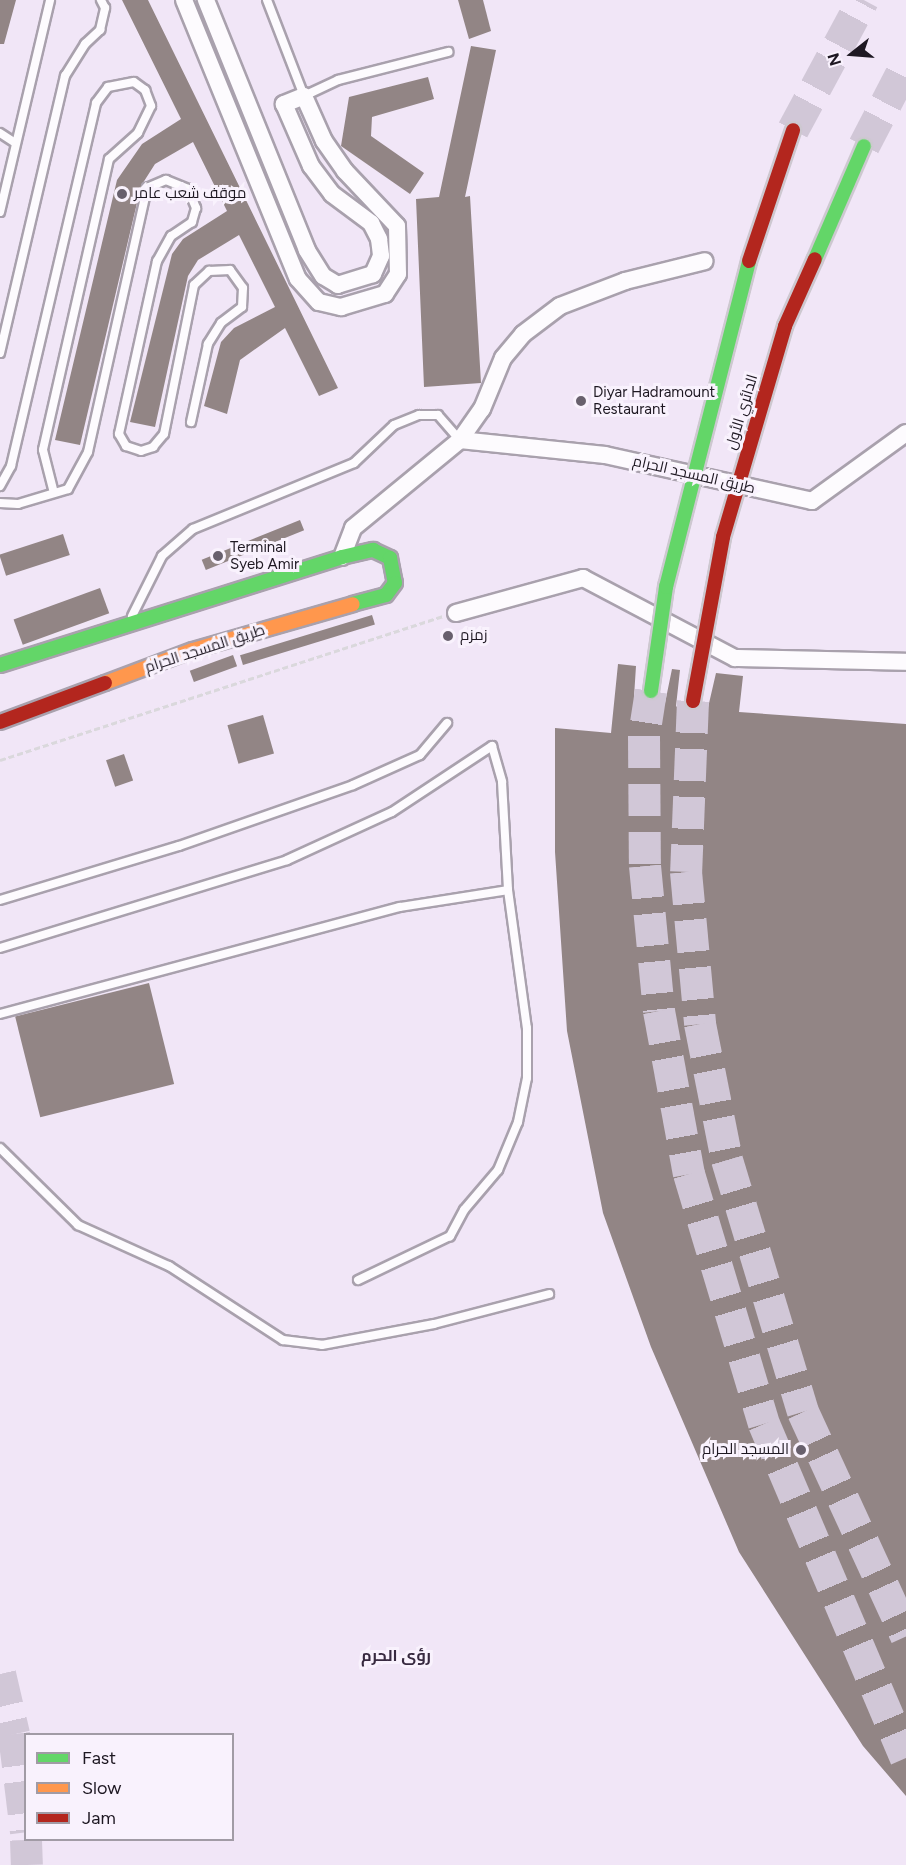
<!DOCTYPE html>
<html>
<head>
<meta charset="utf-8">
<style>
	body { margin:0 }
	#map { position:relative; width:906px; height:1865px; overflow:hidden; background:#f1e6f7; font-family:Figtree,Cairo,sans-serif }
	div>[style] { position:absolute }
	.building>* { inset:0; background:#928585; transform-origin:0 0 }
	.highway-tunnel>* { height:32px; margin-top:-16px; transform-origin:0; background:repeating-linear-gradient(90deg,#d1c7d7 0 32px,transparent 0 48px) }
	.path>* { height:3px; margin-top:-1.5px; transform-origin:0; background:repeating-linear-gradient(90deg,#dad8dc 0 6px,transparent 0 9px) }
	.roads { filter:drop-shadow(2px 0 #a9a1ad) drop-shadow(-2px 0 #a9a1ad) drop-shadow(0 2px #a9a1ad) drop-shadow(0 -2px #a9a1ad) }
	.lane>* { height:8px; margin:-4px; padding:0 4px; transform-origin:4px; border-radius:4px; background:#fdfbfe }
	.street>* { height:16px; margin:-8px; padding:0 8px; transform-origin:8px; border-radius:8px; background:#fdfbfe }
	.fast>* { height:14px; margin:-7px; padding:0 7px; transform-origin:7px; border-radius:7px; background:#63d668 }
	.slow>* { height:14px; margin:-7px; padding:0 7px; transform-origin:7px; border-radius:7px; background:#ff974d }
	.jam>* { height:14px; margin:-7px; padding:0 7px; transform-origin:7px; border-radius:7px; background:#b3261e }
	.bridges { filter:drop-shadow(2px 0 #cdc8d0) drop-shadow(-2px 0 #cdc8d0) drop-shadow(0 2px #cdc8d0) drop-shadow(0 -2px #cdc8d0) }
	.fast-bridge>* { height:14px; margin:-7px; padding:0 7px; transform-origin:7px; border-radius:7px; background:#63d668 }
	.jam-bridge>* { height:14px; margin:-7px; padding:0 7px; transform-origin:7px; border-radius:7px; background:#b3261e }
	.dots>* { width:16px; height:16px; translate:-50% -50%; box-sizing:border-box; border:3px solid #f9f2fd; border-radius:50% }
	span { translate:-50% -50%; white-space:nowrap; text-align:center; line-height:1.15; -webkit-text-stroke:6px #f9f2fd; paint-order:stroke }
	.poi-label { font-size:15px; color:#1e1822 }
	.left { translate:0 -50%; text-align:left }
	.right { translate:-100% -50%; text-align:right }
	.street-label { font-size:15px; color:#1e1822 }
	.neighbourhood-label { font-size:16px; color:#382a40; font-weight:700 }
	.legend { position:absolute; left:24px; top:1733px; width:210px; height:108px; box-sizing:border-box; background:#f9f2fd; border:2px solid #a19ba5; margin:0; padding:8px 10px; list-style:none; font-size:18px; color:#1e1822 }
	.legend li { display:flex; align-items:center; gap:12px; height:30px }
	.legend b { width:30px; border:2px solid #a19ba5 }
	.north { position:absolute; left:822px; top:24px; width:60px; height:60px; -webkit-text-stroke:4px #f9f2fd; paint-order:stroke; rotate:253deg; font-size:16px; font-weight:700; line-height:24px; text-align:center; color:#1e1822 }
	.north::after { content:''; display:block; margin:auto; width:21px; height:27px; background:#1e1822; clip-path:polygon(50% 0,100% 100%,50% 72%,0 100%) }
</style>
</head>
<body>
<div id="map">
	<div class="building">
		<div style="clip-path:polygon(0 0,16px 0,4px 44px,0 44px)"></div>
		<div style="clip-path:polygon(122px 0,148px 0,338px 388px,319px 396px,285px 328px,240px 360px,227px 414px,204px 406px,221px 342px,234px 328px,275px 307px,239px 235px,198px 260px,188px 276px,155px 427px,130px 422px,172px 254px,183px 239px,227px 211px,193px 142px,155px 164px,141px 186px,80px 445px,55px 440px,117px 180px,142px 144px,181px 119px)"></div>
		<div style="clip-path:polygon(458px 0,483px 0,491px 31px,469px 39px)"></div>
		<div style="clip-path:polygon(471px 46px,496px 50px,465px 197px,470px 196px,481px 383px,424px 387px,416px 199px,439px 197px)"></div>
		<div style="clip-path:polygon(428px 77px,434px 99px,372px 117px,371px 136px,424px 173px,410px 194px,341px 146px,349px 97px)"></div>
		<div style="left:300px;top:520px;width:11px;height:106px;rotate:68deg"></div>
		<div style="left:63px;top:534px;width:22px;height:67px;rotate:72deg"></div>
		<div style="left:100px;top:588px;width:27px;height:92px;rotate:70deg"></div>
		<div style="left:372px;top:615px;width:10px;height:138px;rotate:73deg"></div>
		<div style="left:233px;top:655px;width:12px;height:46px;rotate:70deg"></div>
		<div style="clip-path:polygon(618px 664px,636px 666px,634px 697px,649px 709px,665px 703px,672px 669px,680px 670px,676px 706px,689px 719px,707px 712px,716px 673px,743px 676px,739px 712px,906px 724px,906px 1796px,863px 1746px,739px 1552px,651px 1347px,603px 1213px,567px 1031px,555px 852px,555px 728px,611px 733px)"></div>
		<div style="left:263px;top:715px;width:40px;height:37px;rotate:74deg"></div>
		<div style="left:124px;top:754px;width:28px;height:19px;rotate:71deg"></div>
		<div style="left:149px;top:983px;width:104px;height:138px;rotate:76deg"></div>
	</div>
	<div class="highway-tunnel">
		<div style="left:793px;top:130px;width:148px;rotate:-61.7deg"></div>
		<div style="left:864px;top:146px;width:91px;rotate:-62.6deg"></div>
		<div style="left:651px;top:691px;width:46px;rotate:98.8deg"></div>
		<div style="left:644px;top:736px;width:130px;rotate:89.6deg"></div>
		<div style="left:645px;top:866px;width:146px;rotate:84.5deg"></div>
		<div style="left:659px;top:1011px;width:166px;rotate:79.6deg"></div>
		<div style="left:689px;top:1174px;width:261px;rotate:73.3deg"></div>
		<div style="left:764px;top:1424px;width:363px;rotate:67deg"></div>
		<div style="left:693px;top:701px;width:171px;rotate:92.3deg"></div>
		<div style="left:686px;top:872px;width:153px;rotate:84.7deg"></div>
		<div style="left:700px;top:1024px;width:139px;rotate:78.8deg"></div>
		<div style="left:727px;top:1160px;width:263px;rotate:73.2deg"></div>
		<div style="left:803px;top:1412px;width:247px;rotate:65.3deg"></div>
		<div style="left:0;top:1674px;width:62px;rotate:76.9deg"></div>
		<div style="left:14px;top:1734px;width:99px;rotate:83deg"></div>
		<div style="left:26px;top:1840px;width:25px;rotate:88deg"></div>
	</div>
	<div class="path">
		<div style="left:0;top:760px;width:466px;rotate:-18deg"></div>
	</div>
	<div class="roads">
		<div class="lane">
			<div style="left:267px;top:0;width:103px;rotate:68.9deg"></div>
			<div style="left:304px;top:96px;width:38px;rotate:-25deg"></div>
			<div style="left:338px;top:80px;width:114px;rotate:-14.3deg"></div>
			<div style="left:0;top:133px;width:17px;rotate:33deg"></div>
			<div style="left:0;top:212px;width:218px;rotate:-76.7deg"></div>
			<div style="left:0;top:353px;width:285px;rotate:-76.8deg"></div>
			<div style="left:65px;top:76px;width:38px;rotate:-58deg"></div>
			<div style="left:85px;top:44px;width:21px;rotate:-43deg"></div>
			<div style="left:100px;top:30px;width:23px;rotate:-77deg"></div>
			<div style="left:105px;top:8px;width:9px;rotate:-117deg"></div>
			<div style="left:0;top:486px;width:23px;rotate:-61deg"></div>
			<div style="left:11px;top:466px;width:373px;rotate:-76.8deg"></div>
			<div style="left:96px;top:103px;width:20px;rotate:-53deg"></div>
			<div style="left:108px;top:87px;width:26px;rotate:-11deg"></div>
			<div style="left:134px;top:82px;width:14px;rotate:36deg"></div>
			<div style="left:145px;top:90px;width:17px;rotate:69deg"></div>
			<div style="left:151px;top:106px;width:30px;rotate:116deg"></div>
			<div style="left:138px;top:133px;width:39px;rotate:138deg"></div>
			<div style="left:109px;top:159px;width:298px;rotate:102.8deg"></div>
			<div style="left:43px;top:450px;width:44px;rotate:75.7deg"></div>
			<div style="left:0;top:503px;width:18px;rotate:3deg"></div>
			<div style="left:18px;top:504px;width:52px;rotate:-16.7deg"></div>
			<div style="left:68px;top:489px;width:42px;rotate:-61.6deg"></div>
			<div style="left:88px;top:452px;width:271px;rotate:-77.4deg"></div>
			<div style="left:147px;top:188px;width:21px;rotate:-23deg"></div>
			<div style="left:166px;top:180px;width:24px;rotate:22deg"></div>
			<div style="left:188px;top:189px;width:21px;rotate:67deg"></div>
			<div style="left:196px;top:208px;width:15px;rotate:106deg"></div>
			<div style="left:192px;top:222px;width:25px;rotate:146deg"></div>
			<div style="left:171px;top:236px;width:29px;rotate:119deg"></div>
			<div style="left:157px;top:261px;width:177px;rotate:102.4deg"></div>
			<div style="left:119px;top:434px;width:14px;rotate:60deg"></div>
			<div style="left:126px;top:446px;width:16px;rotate:18deg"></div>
			<div style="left:141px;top:451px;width:13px;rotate:-18deg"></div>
			<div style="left:153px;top:447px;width:17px;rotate:-50deg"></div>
			<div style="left:164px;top:434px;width:152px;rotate:-78.6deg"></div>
			<div style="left:194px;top:285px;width:21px;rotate:-43deg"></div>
			<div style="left:209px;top:271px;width:21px;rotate:-3deg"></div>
			<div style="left:230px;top:270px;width:22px;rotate:54deg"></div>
			<div style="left:243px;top:288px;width:19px;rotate:93deg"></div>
			<div style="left:242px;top:307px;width:26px;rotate:143deg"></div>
			<div style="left:221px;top:323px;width:25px;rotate:122deg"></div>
			<div style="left:208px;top:344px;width:80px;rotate:102.3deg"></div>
			<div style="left:132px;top:616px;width:67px;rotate:-63.4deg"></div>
			<div style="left:162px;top:556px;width:41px;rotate:-41.1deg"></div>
			<div style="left:193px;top:529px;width:174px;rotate:-22.3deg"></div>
			<div style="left:354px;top:463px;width:55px;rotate:-43.5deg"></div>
			<div style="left:394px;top:425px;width:27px;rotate:-22deg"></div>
			<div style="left:419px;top:415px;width:19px"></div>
			<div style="left:438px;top:415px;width:33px;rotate:49deg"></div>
			<div style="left:0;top:900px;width:187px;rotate:-16.8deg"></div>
			<div style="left:179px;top:846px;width:184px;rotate:-19.3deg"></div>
			<div style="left:353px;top:785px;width:73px;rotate:-24.1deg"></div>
			<div style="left:420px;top:755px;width:42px;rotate:-49.8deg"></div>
			<div style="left:0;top:948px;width:300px;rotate:-17deg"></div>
			<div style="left:287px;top:860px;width:115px;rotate:-24.6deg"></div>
			<div style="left:392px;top:812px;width:120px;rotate:-33.4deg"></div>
			<div style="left:492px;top:746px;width:37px;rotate:74deg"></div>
			<div style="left:502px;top:782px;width:108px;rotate:86.8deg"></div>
			<div style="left:508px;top:890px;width:139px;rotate:82.2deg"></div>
			<div style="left:527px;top:1028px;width:50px;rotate:90deg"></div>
			<div style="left:527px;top:1078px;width:45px;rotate:101.6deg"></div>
			<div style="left:518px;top:1122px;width:52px;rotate:112.6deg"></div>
			<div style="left:498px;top:1170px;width:52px;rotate:130.4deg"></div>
			<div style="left:464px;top:1210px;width:30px;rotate:118deg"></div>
			<div style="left:450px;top:1236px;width:102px;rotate:154.4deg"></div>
			<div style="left:0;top:1014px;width:414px;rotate:-15deg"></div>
			<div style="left:400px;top:907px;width:109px;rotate:-8.9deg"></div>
			<div style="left:0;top:1148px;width:110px;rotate:44.6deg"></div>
			<div style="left:78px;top:1225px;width:100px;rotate:24.3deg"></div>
			<div style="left:169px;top:1266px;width:136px;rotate:33deg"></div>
			<div style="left:283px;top:1340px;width:39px;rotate:7deg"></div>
			<div style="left:322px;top:1345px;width:114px;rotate:-10.6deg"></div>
			<div style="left:434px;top:1324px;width:119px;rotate:-14.6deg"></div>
		</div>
		<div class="street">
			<div style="left:184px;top:0;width:301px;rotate:67.8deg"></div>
			<div style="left:298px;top:279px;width:31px;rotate:48deg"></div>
			<div style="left:319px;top:302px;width:23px;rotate:13deg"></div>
			<div style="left:341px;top:307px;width:46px;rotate:-16.5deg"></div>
			<div style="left:385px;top:294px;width:24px;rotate:-57deg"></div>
			<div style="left:398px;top:274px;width:48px;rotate:-91.2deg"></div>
			<div style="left:397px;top:226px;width:76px;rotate:-133.4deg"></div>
			<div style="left:345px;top:171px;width:37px;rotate:-125deg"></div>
			<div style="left:324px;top:141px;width:49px;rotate:-114deg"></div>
			<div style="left:304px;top:96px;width:22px;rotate:158deg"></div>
			<div style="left:284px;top:104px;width:68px;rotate:66.5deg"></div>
			<div style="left:311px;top:166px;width:35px;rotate:53deg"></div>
			<div style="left:332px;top:194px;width:49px;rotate:36.6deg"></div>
			<div style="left:371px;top:223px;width:18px;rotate:63deg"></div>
			<div style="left:379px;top:239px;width:17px;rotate:83deg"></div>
			<div style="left:381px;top:256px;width:20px;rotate:114deg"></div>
			<div style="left:373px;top:274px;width:37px;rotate:163deg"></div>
			<div style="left:338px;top:285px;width:17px;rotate:-149deg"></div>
			<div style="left:323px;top:276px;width:31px;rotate:-122deg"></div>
			<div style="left:307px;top:250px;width:270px;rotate:-112deg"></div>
			<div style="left:460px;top:440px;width:146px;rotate:5.9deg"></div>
			<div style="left:605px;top:455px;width:212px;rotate:12.5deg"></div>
			<div style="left:812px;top:501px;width:116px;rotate:-35.9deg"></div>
			<div style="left:342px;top:557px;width:31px;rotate:-69deg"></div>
			<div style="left:353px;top:528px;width:139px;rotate:-39.4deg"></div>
			<div style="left:460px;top:440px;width:38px;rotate:-55deg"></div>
			<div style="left:482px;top:409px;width:55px;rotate:-67.6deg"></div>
			<div style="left:503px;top:358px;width:31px;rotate:-50deg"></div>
			<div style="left:523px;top:334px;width:46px;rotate:-37.1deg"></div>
			<div style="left:560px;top:306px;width:70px;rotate:-21deg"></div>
			<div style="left:625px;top:281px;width:82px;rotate:-14deg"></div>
			<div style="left:456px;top:613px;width:132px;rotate:-15.4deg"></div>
			<div style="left:583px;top:578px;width:172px;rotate:27.8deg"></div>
			<div style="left:735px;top:658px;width:171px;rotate:1.3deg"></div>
		</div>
		<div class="fast">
			<div style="left:0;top:665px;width:359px;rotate:-17.5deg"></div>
			<div style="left:342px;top:557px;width:32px;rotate:-13deg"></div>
			<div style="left:373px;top:550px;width:19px;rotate:25deg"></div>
			<div style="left:390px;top:558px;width:25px;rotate:79deg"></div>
			<div style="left:395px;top:583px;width:15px;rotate:127deg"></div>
			<div style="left:386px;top:595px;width:34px;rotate:165deg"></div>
		</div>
		<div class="slow">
			<div style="left:105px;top:683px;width:94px;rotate:-20.6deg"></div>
			<div style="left:193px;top:650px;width:166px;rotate:-16deg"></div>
		</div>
		<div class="jam">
			<div style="left:0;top:722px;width:112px;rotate:-20.4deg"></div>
		</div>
	</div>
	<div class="bridges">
		<div class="fast-bridge">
			<div style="left:815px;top:259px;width:123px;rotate:-66.6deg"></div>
			<div style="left:651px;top:691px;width:105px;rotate:-81.8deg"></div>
			<div style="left:666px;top:587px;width:336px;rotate:-75.7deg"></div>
		</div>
		<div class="jam-bridge">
			<div style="left:749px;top:261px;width:138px;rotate:-71.4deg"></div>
			<div style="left:693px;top:701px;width:167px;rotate:-79.6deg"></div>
			<div style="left:723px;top:537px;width:220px;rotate:-73.6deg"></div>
			<div style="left:785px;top:326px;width:73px;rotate:-65.9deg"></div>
		</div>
	</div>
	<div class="dots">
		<div style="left:122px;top:194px;background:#68606d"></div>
		<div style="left:581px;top:401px;background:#68606d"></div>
		<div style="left:218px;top:556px;background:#68606d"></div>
		<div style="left:448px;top:636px;background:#68606d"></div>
		<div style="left:801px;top:1450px;background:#68606d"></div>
	</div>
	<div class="poi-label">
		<span class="left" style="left:134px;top:194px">موقف شعب عامر</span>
		<span class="left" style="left:593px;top:401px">Diyar Hadramount<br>Restaurant</span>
		<span class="left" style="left:230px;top:556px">Terminal<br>Syeb Amir</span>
		<span class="left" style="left:460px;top:636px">زمزم</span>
		<span class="right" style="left:789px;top:1450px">المسجد الحرام</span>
	</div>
	<div class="street-label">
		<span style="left:742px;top:412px;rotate:-73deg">الدائري الأول</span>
		<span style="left:694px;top:475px;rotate:13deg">طريق المسجد الحرام</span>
		<span style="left:205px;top:649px;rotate:-18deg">طريق المسجد الحرام</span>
	</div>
	<div class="neighbourhood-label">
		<span style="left:396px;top:1656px">رؤى الحرم</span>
	</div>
	<ul class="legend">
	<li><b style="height:8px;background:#63d668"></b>Fast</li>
	<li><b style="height:8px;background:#ff974d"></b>Slow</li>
	<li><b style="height:8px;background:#b3261e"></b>Jam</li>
	</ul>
	<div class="north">N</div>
</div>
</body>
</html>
